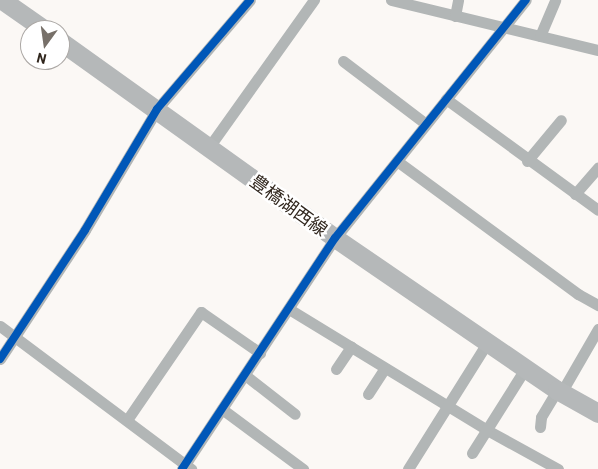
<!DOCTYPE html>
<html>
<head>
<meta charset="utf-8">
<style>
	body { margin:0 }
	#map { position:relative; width:598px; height:469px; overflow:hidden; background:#fbf8f5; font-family:Barlow,"Noto Sans JP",sans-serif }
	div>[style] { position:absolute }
	.minor>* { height:11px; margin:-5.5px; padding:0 5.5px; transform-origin:5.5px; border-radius:5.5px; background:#b2b6b6 }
	.primary>* { height:19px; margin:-9.5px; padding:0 9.5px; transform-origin:9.5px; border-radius:9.5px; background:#b5b8b9 }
	.cycleway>* { height:8px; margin:-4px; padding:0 4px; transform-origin:4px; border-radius:4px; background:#0057b8 }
	span { translate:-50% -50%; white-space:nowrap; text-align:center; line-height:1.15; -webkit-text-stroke:5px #fff; paint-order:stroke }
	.street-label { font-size:18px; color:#30261d }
	.north { position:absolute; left:20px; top:20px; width:50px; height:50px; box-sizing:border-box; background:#fff; border:1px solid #aca8a5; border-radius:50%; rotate:194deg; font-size:14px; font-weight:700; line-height:20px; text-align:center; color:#30261d }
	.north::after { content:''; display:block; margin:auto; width:18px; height:22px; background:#777069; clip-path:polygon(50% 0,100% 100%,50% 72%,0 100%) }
</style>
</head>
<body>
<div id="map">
	<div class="minor">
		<div style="left:391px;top:0;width:213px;rotate:13.6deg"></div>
		<div style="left:455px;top:16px;width:16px;rotate:-79deg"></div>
		<div style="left:540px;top:36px;width:39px;rotate:-67deg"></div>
		<div style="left:343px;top:61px;width:104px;rotate:37.2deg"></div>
		<div style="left:446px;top:99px;width:188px;rotate:36.1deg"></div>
		<div style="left:209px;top:147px;width:181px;rotate:-54.5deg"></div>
		<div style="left:397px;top:161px;width:225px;rotate:36.3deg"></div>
		<div style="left:578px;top:294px;width:23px;rotate:29deg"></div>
		<div style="left:527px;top:161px;width:53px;rotate:-50.3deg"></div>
		<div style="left:575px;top:194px;width:35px;rotate:-49deg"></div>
		<div style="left:289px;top:309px;width:232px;rotate:31.4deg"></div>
		<div style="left:487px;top:430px;width:81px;rotate:28.8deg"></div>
		<div style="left:0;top:326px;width:239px;rotate:36.8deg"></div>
		<div style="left:0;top:359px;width:154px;rotate:-56.6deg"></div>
		<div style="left:85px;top:230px;width:141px;rotate:-59.2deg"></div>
		<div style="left:157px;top:109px;width:143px;rotate:-49.5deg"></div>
		<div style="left:336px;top:369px;width:27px;rotate:-56deg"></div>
		<div style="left:245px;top:375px;width:63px;rotate:38deg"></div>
		<div style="left:561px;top:393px;width:74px;rotate:-60deg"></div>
		<div style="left:368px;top:394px;width:31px;rotate:-57deg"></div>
		<div style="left:222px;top:409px;width:101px;rotate:36.5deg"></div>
		<div style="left:127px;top:420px;width:131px;rotate:-55.6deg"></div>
		<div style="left:201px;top:312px;width:72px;rotate:34.8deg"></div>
		<div style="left:540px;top:427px;width:10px;rotate:-84deg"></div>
		<div style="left:541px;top:417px;width:31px;rotate:-59deg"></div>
		<div style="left:472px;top:453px;width:99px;rotate:-57.8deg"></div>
		<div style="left:182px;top:469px;width:277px;rotate:-56.5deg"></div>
		<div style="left:335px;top:238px;width:305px;rotate:-51.3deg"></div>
		<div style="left:408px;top:469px;width:149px;rotate:-57.9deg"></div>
	</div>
	<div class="primary">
		<div style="left:2px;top:0;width:52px;rotate:34.9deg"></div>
		<div style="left:60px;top:41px;width:338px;rotate:35.6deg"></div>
		<div style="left:335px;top:238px;width:269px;rotate:34.4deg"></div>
		<div style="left:557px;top:390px;width:47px;rotate:29.3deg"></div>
	</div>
	<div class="cycleway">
		<div style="left:0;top:359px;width:154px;rotate:-56.6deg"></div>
		<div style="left:85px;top:230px;width:141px;rotate:-59.2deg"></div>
		<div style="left:157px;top:109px;width:143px;rotate:-49.5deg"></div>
		<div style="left:182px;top:469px;width:277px;rotate:-56.5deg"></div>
		<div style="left:335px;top:238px;width:305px;rotate:-51.3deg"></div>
	</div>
	<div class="street-label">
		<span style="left:289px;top:205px;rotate:36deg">豊橋湖西線</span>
	</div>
	<div class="north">N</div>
</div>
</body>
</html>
